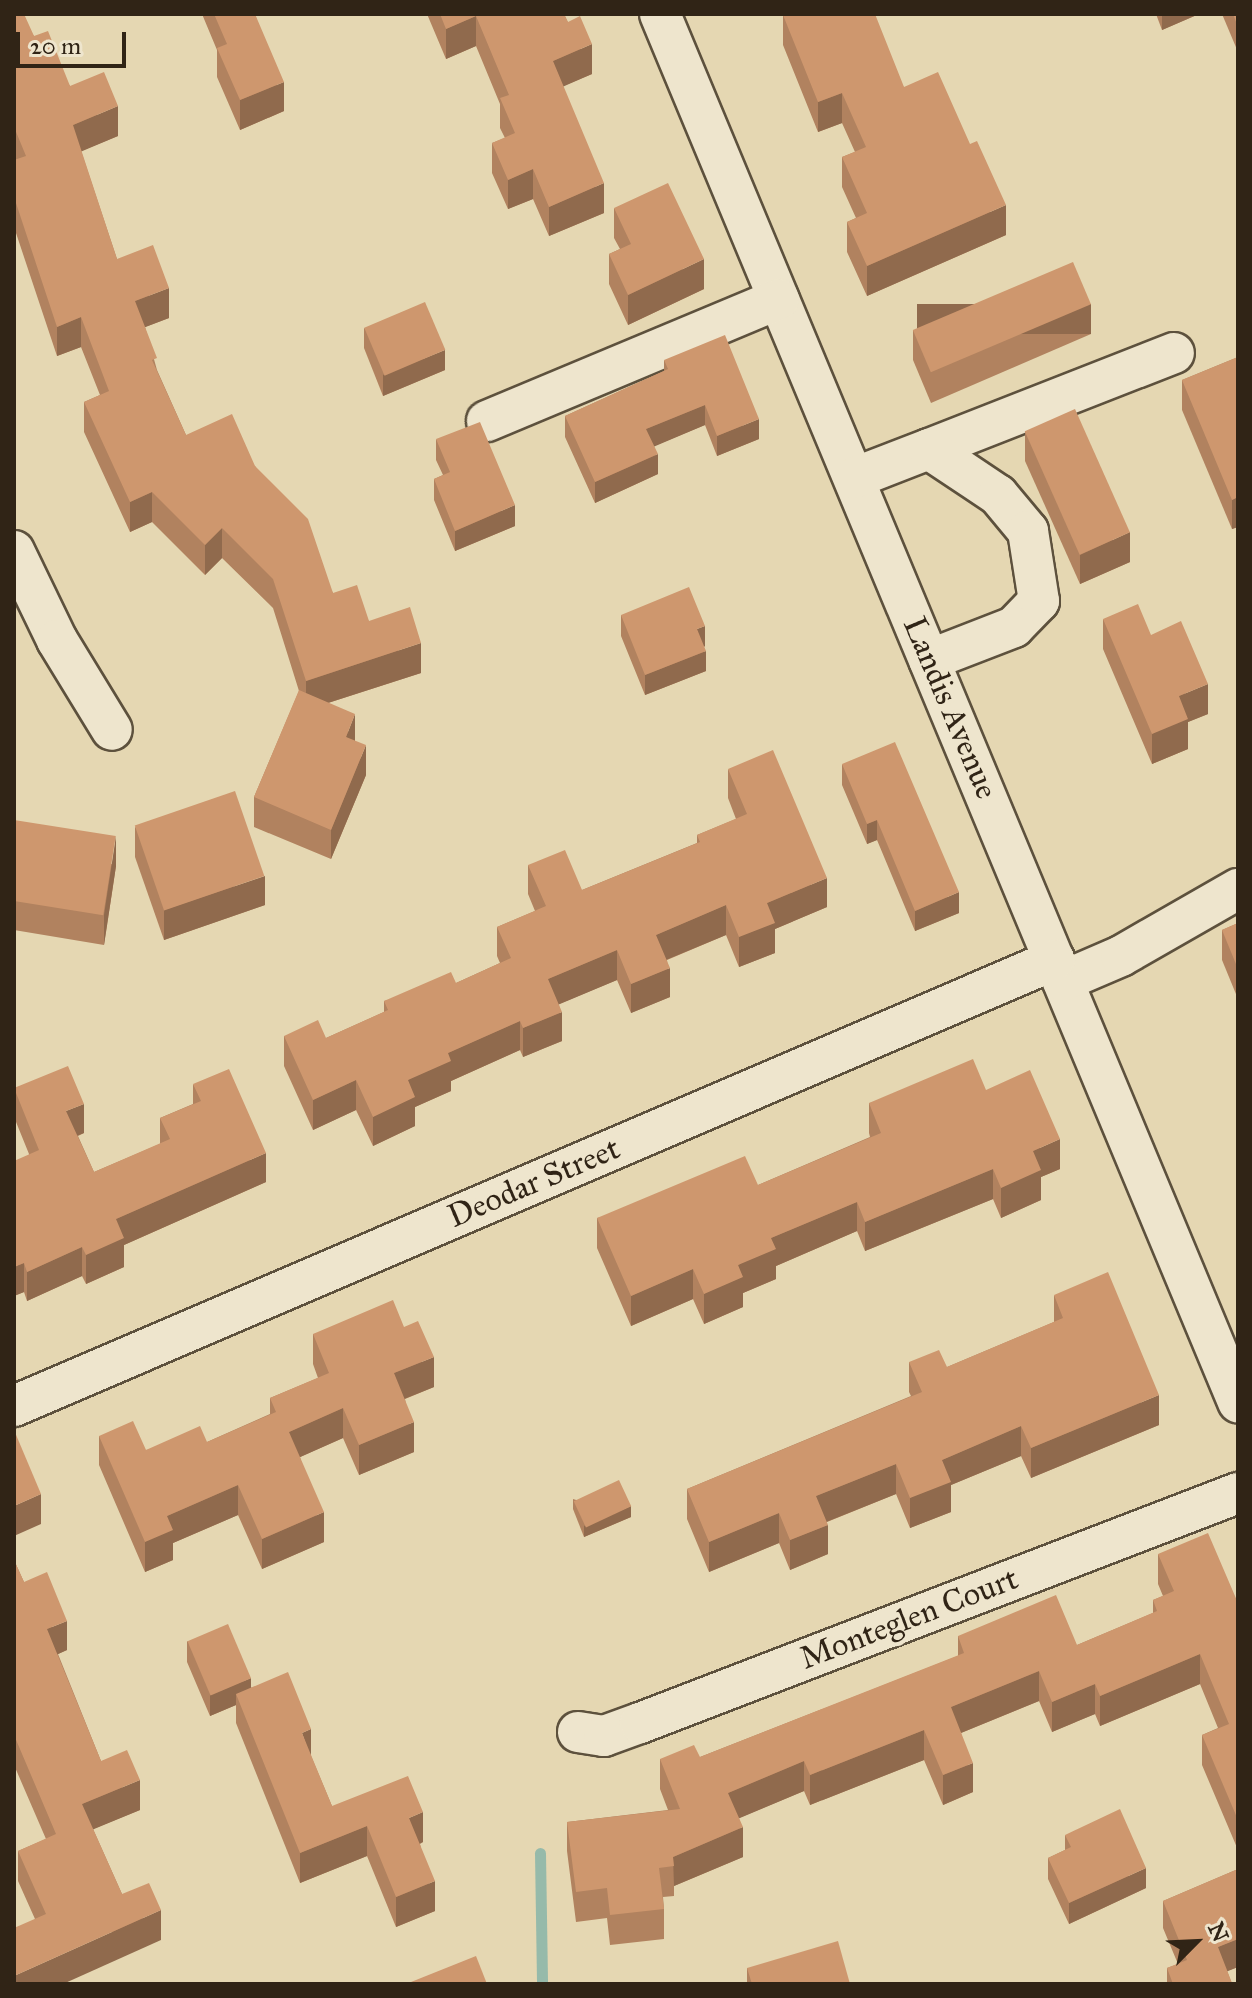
<!DOCTYPE html>
<html>
<head>
<meta charset="utf-8">
<style>
	body { margin:0 }
	#map { position:relative; width:1252px; height:1998px; overflow:hidden; background:#e5d7b2; font-family:"IM FELL Great Primer",serif }
	div>[style] { position:absolute }
	.stream>* { height:11px; margin:-5.5px; padding:0 5.5px; transform-origin:5.5px; border-radius:5.5px; background:#96baaa }
	.roads { filter:drop-shadow(2px 0 #5d513d) drop-shadow(-2px 0 #5d513d) drop-shadow(0 2px #5d513d) drop-shadow(0 -2px #5d513d) }
	.minor>* { height:40px; margin:-20px; padding:0 20px; transform-origin:20px; border-radius:20px; background:#eee5cd }
	.wall>* { inset:0; background:#b1825f }
	.shaded-wall>* { inset:0; background:#906a4d; transform-origin:0 0 }
	.building>* { inset:0; background:#ce976e; transform-origin:0 0 }
	span { translate:-50% -50%; white-space:nowrap; text-align:center; line-height:1.15; -webkit-text-stroke:8px #eee5cd; paint-order:stroke }
	.street-label { font-size:32px; color:#302416 }
	.frame { position:absolute; inset:0; border:16px solid #302416; pointer-events:none }
	.north { position:absolute; left:1156px; top:1902px; width:80px; height:80px; -webkit-text-stroke:6px #eee5cd; paint-order:stroke; rotate:66deg; font-size:22px; font-weight:700; line-height:32px; text-align:center; color:#302416 }
	.north::after { content:''; display:block; margin:auto; width:28px; height:36px; background:#302416; clip-path:polygon(50% 0,100% 100%,50% 72%,0 100%) }
	.scale { position:absolute; left:16px; top:32px; width:110px; height:36px; box-sizing:border-box; border:4px solid #302416; border-top:0; padding-left:10px; font-size:24px; line-height:28px; white-space:nowrap; color:#302416; -webkit-text-stroke:6px #eee5cd; paint-order:stroke }
</style>
</head>
<body>
<div id="map">
	<div class="stream">
		<div style="left:540px;top:1853px;width:131px;rotate:89.1deg"></div>
	</div>
	<div class="roads">
		<div class="minor">
			<div style="left:660px;top:14px;width:1504px;rotate:67.39deg"></div>
			<div style="left:487px;top:421px;width:316px;rotate:-22.7deg"></div>
			<div style="left:929px;top:449px;width:263px;rotate:-21.4deg"></div>
			<div style="left:854px;top:478px;width:80px;rotate:-21.1deg"></div>
			<div style="left:929px;top:449px;width:83px;rotate:33.7deg"></div>
			<div style="left:998px;top:495px;width:47px;rotate:50.2deg"></div>
			<div style="left:1028px;top:531px;width:71px;rotate:81.1deg"></div>
			<div style="left:1039px;top:601px;width:36px;rotate:134deg"></div>
			<div style="left:1014px;top:627px;width:91px;rotate:158.8deg"></div>
			<div style="left:14px;top:551px;width:99px;rotate:64.2deg"></div>
			<div style="left:57px;top:640px;width:105px;rotate:58.6deg"></div>
			<div style="left:1063px;top:981px;width:63px;rotate:-23.3deg"></div>
			<div style="left:1121px;top:956px;width:135px;rotate:-29.8deg"></div>
			<div style="left:14px;top:1406px;width:1132px;rotate:-23.21deg"></div>
			<div style="left:578px;top:1732px;width:26px;rotate:9deg"></div>
			<div style="left:604px;top:1736px;width:38px;rotate:-20deg"></div>
			<div style="left:640px;top:1723px;width:641px;rotate:-21.04deg"></div>
		</div>
	</div>
	<div class="wall">
		<div style="clip-path:polygon(14px 14px,34px 36px,70px 86px,118px 136px,81px 151px,117px 259px,169px 318px,145px 327px,157px 370px,186px 435px,255px 466px,333px 593px,369px 621px,421px 673px,328px 703px,355px 741px,366px 775px,331px 859px,254px 827px,254px 797px,299px 691px,273px 608px,222px 558px,205px 575px,152px 522px,130px 532px,84px 432px,84px 402px,100px 395px,81px 347px,57px 356px,14px 227px,14px 160px,15px 160px,14px 157px)"></div>
		<div style="clip-path:polygon(202px 14px,255px 14px,284px 111px,240px 130px,217px 77px,217px 50px)"></div>
		<div style="clip-path:polygon(427px 14px,564px 14px,592px 74px,563px 86px,604px 213px,549px 236px,533px 199px,508px 209px,492px 173px,492px 143px,505px 138px,500px 128px,500px 104px,476px 46px,446px 59px)"></div>
		<div style="clip-path:polygon(1156px 14px,1199px 14px,1162px 30px)"></div>
		<div style="clip-path:polygon(1222px 14px,1238px 14px,1238px 52px)"></div>
		<div style="clip-path:polygon(783px 15px,904px 87px,1006px 235px,867px 296px,847px 252px,847px 222px,856px 218px,842px 187px,842px 157px,855px 152px,842px 123px,818px 132px,783px 45px)"></div>
		<div style="clip-path:polygon(614px 208px,704px 289px,628px 325px,609px 284px,609px 254px,620px 249px,614px 238px)"></div>
		<div style="clip-path:polygon(364px 328px,445px 370px,383px 396px,364px 348px)"></div>
		<div style="clip-path:polygon(913px 330px,1091px 334px,931px 403px,913px 360px)"></div>
		<div style="clip-path:polygon(1238px 357px,1238px 527px,1232px 529px,1182px 410px,1182px 380px)"></div>
		<div style="clip-path:polygon(664px 360px,759px 439px,717px 456px,705px 425px,654px 446px,658px 474px,595px 503px,565px 437px,565px 416px,664px 371px)"></div>
		<div style="clip-path:polygon(1025px 431px,1130px 562px,1080px 584px,1025px 461px)"></div>
		<div style="clip-path:polygon(436px 439px,515px 526px,455px 551px,434px 500px,434px 479px,443px 475px,436px 460px)"></div>
		<div style="clip-path:polygon(621px 615px,705px 646px,704px 647px,706px 671px,645px 695px,621px 636px)"></div>
		<div style="clip-path:polygon(1103px 619px,1208px 714px,1188px 722px,1188px 749px,1152px 764px,1103px 649px)"></div>
		<div style="clip-path:polygon(842px 764px,959px 913px,915px 931px,877px 840px,867px 844px,842px 785px)"></div>
		<div style="clip-path:polygon(728px 769px,827px 907px,775px 929px,775px 953px,739px 967px,726px 935px,667px 960px,670px 997px,631px 1013px,617px 980px,559px 1004px,562px 1041px,523px 1057px,520px 1050px,451px 1081px,451px 1091px,415px 1107px,415px 1126px,373px 1146px,356px 1110px,313px 1130px,284px 1066px,284px 1036px,326px 1038px,384px 1012px,384px 1001px,456px 983px,500px 963px,497px 956px,497px 927px,535px 911px,528px 894px,528px 865px,582px 890px,697px 843px,697px 835px,736px 819px,728px 798px)"></div>
		<div style="clip-path:polygon(14px 820px,116px 866px,104px 945px,14px 930px)"></div>
		<div style="clip-path:polygon(135px 827px,265px 905px,164px 940px,135px 857px)"></div>
		<div style="clip-path:polygon(1238px 923px,1238px 999px,1222px 960px,1222px 930px)"></div>
		<div style="clip-path:polygon(193px 1084px,266px 1182px,124px 1245px,124px 1267px,86px 1284px,82px 1276px,27px 1301px,24px 1292px,14px 1296px,29px 1154px,14px 1117px,14px 1088px,84px 1133px,78px 1136px,94px 1172px,160px 1144px,160px 1118px,193px 1104px)"></div>
		<div style="clip-path:polygon(986px 1090px,1060px 1169px,1041px 1177px,1041px 1200px,1001px 1218px,993px 1199px,865px 1251px,857px 1231px,776px 1266px,776px 1279px,743px 1293px,743px 1307px,704px 1324px,693px 1299px,631px 1326px,597px 1248px,597px 1218px,758px 1185px,870px 1137px,869px 1133px,869px 1103px)"></div>
		<div style="clip-path:polygon(1054px 1295px,1159px 1425px,1031px 1478px,1021px 1456px,951px 1485px,951px 1512px,910px 1528px,896px 1494px,827px 1522px,828px 1554px,790px 1570px,779px 1543px,709px 1572px,687px 1519px,687px 1489px,911px 1396px,909px 1392px,909px 1362px,947px 1367px,1054px 1322px)"></div>
		<div style="clip-path:polygon(404px 1327px,434px 1387px,405px 1399px,414px 1452px,359px 1475px,343px 1438px,300px 1457px,324px 1542px,262px 1569px,238px 1515px,173px 1543px,173px 1560px,145px 1572px,99px 1465px,99px 1436px,146px 1450px,207px 1442px,270px 1414px,270px 1398px,318px 1378px,313px 1364px,313px 1334px)"></div>
		<div style="clip-path:polygon(573px 1499px,631px 1517px,584px 1537px,573px 1509px)"></div>
		<div style="clip-path:polygon(1158px 1554px,1238px 1603px,1238px 1850px,1202px 1765px,1202px 1735px,1218px 1728px,1200px 1684px,1100px 1726px,1095px 1714px,1052px 1732px,1039px 1701px,961px 1733px,973px 1792px,943px 1805px,924px 1760px,810px 1805px,804px 1791px,739px 1818px,743px 1857px,674px 1886px,674px 1896px,663px 1897px,664px 1909px,664px 1939px,610px 1945px,607px 1918px,576px 1922px,567px 1851px,567px 1822px,668px 1810px,660px 1789px,660px 1759px,700px 1757px,958px 1656px,958px 1636px,1077px 1645px,1153px 1613px,1153px 1600px,1163px 1596px,1158px 1584px)"></div>
		<div style="clip-path:polygon(14px 1560px,24px 1582px,67px 1650px,58px 1654px,101px 1761px,140px 1810px,93px 1829px,122px 1894px,161px 1940px,35px 1919px,18px 1881px,18px 1851px,46px 1839px,14px 1765px)"></div>
		<div style="clip-path:polygon(187px 1641px,251px 1687px,311px 1756px,332px 1806px,423px 1842px,420px 1844px,435px 1911px,396px 1927px,367px 1856px,300px 1883px,236px 1723px,236px 1705px,210px 1716px,187px 1662px)"></div>
		<div style="clip-path:polygon(1065px 1835px,1146px 1888px,1069px 1924px,1048px 1879px,1048px 1858px,1065px 1850px)"></div>
		<div style="clip-path:polygon(1238px 1869px,1238px 1967px,1227px 1971px,1232px 1984px,1167px 1984px,1167px 1968px,1178px 1964px,1163px 1928px,1163px 1901px)"></div>
		<div style="clip-path:polygon(747px 1968px,850px 1984px,747px 1984px)"></div>
	</div>
	<div class="shaded-wall">
		<div style="clip-path:polygon(1162px 14px,1199px 14px,1162px 30px)"></div>
		<div style="clip-path:polygon(476px 16px,476px 46px,446px 59px,446px 29px)"></div>
		<div style="clip-path:polygon(592px 44px,592px 74px,553px 91px,553px 61px)"></div>
		<div style="clip-path:polygon(284px 82px,284px 111px,240px 130px,240px 100px)"></div>
		<div style="clip-path:polygon(842px 93px,842px 123px,818px 132px,818px 102px)"></div>
		<div style="clip-path:polygon(118px 106px,118px 136px,73px 155px,73px 125px)"></div>
		<div style="clip-path:polygon(533px 169px,533px 199px,508px 209px,508px 180px)"></div>
		<div style="clip-path:polygon(604px 183px,604px 213px,549px 236px,549px 207px)"></div>
		<div style="clip-path:polygon(1006px 205px,1006px 235px,867px 296px,867px 266px)"></div>
		<div style="clip-path:polygon(704px 259px,704px 289px,628px 325px,628px 295px)"></div>
		<div style="clip-path:polygon(169px 288px,169px 318px,135px 331px,135px 301px)"></div>
		<div style="left:1091px;top:304px;width:30px;height:174px;rotate:90deg"></div>
		<div style="clip-path:polygon(81px 317px,81px 347px,57px 356px,57px 327px)"></div>
		<div style="clip-path:polygon(445px 350px,445px 370px,383px 396px,383px 375px)"></div>
		<div style="clip-path:polygon(705px 405px,705px 425px,646px 450px,646px 429px)"></div>
		<div style="clip-path:polygon(759px 419px,759px 439px,717px 456px,717px 436px)"></div>
		<div style="clip-path:polygon(658px 454px,658px 474px,595px 503px,595px 482px)"></div>
		<div style="clip-path:polygon(152px 492px,152px 522px,130px 532px,130px 502px)"></div>
		<div style="clip-path:polygon(1238px 497px,1238px 527px,1232px 529px,1232px 500px)"></div>
		<div style="clip-path:polygon(515px 505px,515px 526px,455px 551px,455px 531px)"></div>
		<div style="clip-path:polygon(222px 528px,222px 558px,205px 575px,205px 545px)"></div>
		<div style="clip-path:polygon(1130px 532px,1130px 562px,1080px 584px,1080px 555px)"></div>
		<div style="clip-path:polygon(705px 626px,705px 646px,697px 650px,697px 629px)"></div>
		<div style="clip-path:polygon(421px 643px,421px 673px,306px 710px,306px 681px)"></div>
		<div style="clip-path:polygon(706px 651px,706px 671px,645px 695px,645px 675px)"></div>
		<div style="clip-path:polygon(1208px 684px,1208px 714px,1188px 722px,1188px 749px,1152px 764px,1152px 734px,1179px 696px)"></div>
		<div style="clip-path:polygon(355px 714px,355px 744px,346px 737px)"></div>
		<div style="clip-path:polygon(366px 745px,366px 775px,331px 859px,331px 830px)"></div>
		<div style="clip-path:polygon(877px 820px,877px 840px,867px 844px,867px 824px)"></div>
		<div style="clip-path:polygon(116px 836px,116px 866px,104px 945px,104px 915px)"></div>
		<div style="clip-path:polygon(265px 876px,265px 905px,164px 940px,164px 910px)"></div>
		<div style="clip-path:polygon(827px 878px,827px 907px,775px 929px,775px 953px,739px 967px,739px 937px,767px 903px)"></div>
		<div style="clip-path:polygon(959px 892px,959px 913px,915px 931px,915px 911px)"></div>
		<div style="clip-path:polygon(726px 905px,726px 935px,656px 964px,656px 935px)"></div>
		<div style="clip-path:polygon(617px 950px,617px 980px,548px 1009px,548px 979px)"></div>
		<div style="clip-path:polygon(670px 968px,670px 997px,631px 1013px,631px 984px)"></div>
		<div style="clip-path:polygon(562px 1012px,562px 1041px,523px 1057px,523px 1028px)"></div>
		<div style="clip-path:polygon(520px 1021px,520px 1050px,451px 1081px,451px 1091px,415px 1107px,415px 1126px,373px 1146px,373px 1117px,408px 1080px,448px 1053px)"></div>
		<div style="clip-path:polygon(356px 1080px,356px 1110px,313px 1130px,313px 1100px)"></div>
		<div style="clip-path:polygon(84px 1104px,84px 1133px,66px 1140px,66px 1111px)"></div>
		<div style="clip-path:polygon(1060px 1139px,1060px 1169px,1041px 1177px,1041px 1200px,1001px 1218px,1001px 1188px,1033px 1151px)"></div>
		<div style="clip-path:polygon(266px 1153px,266px 1182px,124px 1245px,124px 1267px,86px 1284px,86px 1255px,116px 1219px)"></div>
		<div style="clip-path:polygon(993px 1169px,993px 1199px,865px 1251px,865px 1222px)"></div>
		<div style="clip-path:polygon(857px 1202px,857px 1231px,776px 1266px,776px 1279px,743px 1293px,743px 1307px,704px 1324px,704px 1294px,771px 1238px)"></div>
		<div style="clip-path:polygon(82px 1247px,82px 1276px,27px 1301px,27px 1272px)"></div>
		<div style="clip-path:polygon(24px 1263px,24px 1292px,14px 1296px,14px 1267px)"></div>
		<div style="clip-path:polygon(693px 1269px,693px 1299px,631px 1326px,631px 1296px)"></div>
		<div style="clip-path:polygon(434px 1357px,434px 1387px,394px 1403px,394px 1373px)"></div>
		<div style="clip-path:polygon(1159px 1395px,1159px 1425px,1031px 1478px,1031px 1448px)"></div>
		<div style="clip-path:polygon(343px 1408px,343px 1438px,289px 1462px,289px 1432px)"></div>
		<div style="clip-path:polygon(414px 1422px,414px 1452px,359px 1475px,359px 1445px)"></div>
		<div style="clip-path:polygon(1021px 1426px,1021px 1456px,951px 1485px,951px 1512px,910px 1528px,910px 1498px,942px 1460px)"></div>
		<div style="clip-path:polygon(896px 1464px,896px 1494px,816px 1526px,816px 1496px)"></div>
		<div style="clip-path:polygon(238px 1485px,238px 1515px,173px 1543px,173px 1560px,145px 1572px,145px 1542px,167px 1516px)"></div>
		<div style="clip-path:polygon(41px 1494px,41px 1524px,14px 1536px,14px 1506px)"></div>
		<div style="clip-path:polygon(631px 1506px,631px 1517px,584px 1537px,584px 1526px)"></div>
		<div style="clip-path:polygon(324px 1512px,324px 1542px,262px 1569px,262px 1539px)"></div>
		<div style="clip-path:polygon(779px 1513px,779px 1543px,709px 1572px,709px 1542px)"></div>
		<div style="clip-path:polygon(828px 1525px,828px 1554px,790px 1570px,790px 1540px)"></div>
		<div style="clip-path:polygon(67px 1621px,67px 1650px,47px 1659px,47px 1629px)"></div>
		<div style="clip-path:polygon(1200px 1654px,1200px 1684px,1100px 1726px,1100px 1696px)"></div>
		<div style="clip-path:polygon(1039px 1671px,1039px 1701px,951px 1737px,951px 1707px)"></div>
		<div style="clip-path:polygon(251px 1678px,251px 1698px,236px 1694px,236px 1705px,210px 1716px,210px 1695px)"></div>
		<div style="clip-path:polygon(1095px 1684px,1095px 1714px,1052px 1732px,1052px 1702px)"></div>
		<div style="clip-path:polygon(311px 1729px,311px 1759px,302px 1733px)"></div>
		<div style="clip-path:polygon(924px 1730px,924px 1760px,810px 1805px,810px 1775px)"></div>
		<div style="clip-path:polygon(804px 1761px,804px 1791px,728px 1823px,728px 1793px)"></div>
		<div style="clip-path:polygon(973px 1763px,973px 1792px,943px 1805px,943px 1775px)"></div>
		<div style="clip-path:polygon(140px 1780px,140px 1810px,82px 1834px,82px 1804px)"></div>
		<div style="clip-path:polygon(423px 1812px,423px 1842px,409px 1848px,409px 1818px)"></div>
		<div style="clip-path:polygon(367px 1826px,367px 1856px,300px 1883px,300px 1853px)"></div>
		<div style="clip-path:polygon(743px 1827px,743px 1857px,674px 1886px,673px 1857px)"></div>
		<div style="clip-path:polygon(1146px 1868px,1146px 1888px,1069px 1924px,1069px 1903px)"></div>
		<div style="clip-path:polygon(435px 1881px,435px 1911px,396px 1927px,396px 1897px)"></div>
		<div style="clip-path:polygon(161px 1910px,161px 1940px,63px 1984px,14px 1984px,14px 1976px)"></div>
		<div style="clip-path:polygon(1238px 1939px,1238px 1967px,1218px 1975px,1218px 1947px)"></div>
	</div>
	<div class="building">
		<div style="clip-path:polygon(14px 14px,24px 14px,34px 36px,48px 31px,70px 86px,104px 72px,118px 106px,73px 125px,117px 259px,153px 245px,169px 288px,135px 301px,157px 358px,152px 360px,186px 435px,232px 414px,255px 466px,308px 519px,333px 593px,357px 585px,369px 621px,410px 607px,421px 643px,306px 681px,273px 579px,222px 528px,205px 545px,152px 492px,130px 502px,84px 402px,109px 391px,81px 317px,57px 327px,14px 197px,14px 160px,26px 156px,14px 127px)"></div>
		<div style="clip-path:polygon(214px 14px,255px 14px,284px 82px,240px 100px,217px 48px,227px 44px)"></div>
		<div style="clip-path:polygon(440px 14px,564px 14px,568px 22px,580px 16px,592px 44px,553px 61px,604px 183px,549px 207px,533px 169px,508px 180px,492px 143px,515px 133px,500px 98px,509px 95px,476px 16px,446px 29px)"></div>
		<div style="clip-path:polygon(785px 14px,875px 14px,904px 87px,938px 72px,970px 144px,977px 141px,1006px 205px,867px 266px,847px 222px,867px 213px,842px 157px,866px 147px,842px 93px,818px 102px,783px 15px)"></div>
		<div style="clip-path:polygon(1233px 14px,1238px 14px,1238px 27px)"></div>
		<div style="clip-path:polygon(668px 183px,704px 259px,628px 295px,609px 254px,631px 244px,614px 208px)"></div>
		<div style="left:1073px;top:262px;width:46px;height:174px;rotate:67deg"></div>
		<div style="left:425px;top:302px;width:52px;height:66px;rotate:67deg"></div>
		<div style="clip-path:polygon(725px 335px,759px 419px,717px 436px,705px 405px,646px 429px,658px 454px,595px 482px,565px 416px,668px 369px,664px 360px)"></div>
		<div style="clip-path:polygon(1238px 357px,1238px 497px,1232px 500px,1182px 380px)"></div>
		<div style="left:1075px;top:409px;width:135px;height:55px;rotate:66deg"></div>
		<div style="clip-path:polygon(480px 422px,515px 505px,455px 531px,434px 479px,450px 472px,436px 439px)"></div>
		<div style="clip-path:polygon(689px 587px,705px 626px,697px 629px,706px 651px,645px 675px,621px 615px)"></div>
		<div style="clip-path:polygon(1138px 604px,1151px 635px,1181px 621px,1208px 684px,1179px 696px,1188px 719px,1152px 734px,1103px 619px)"></div>
		<div style="clip-path:polygon(299px 690px,355px 714px,346px 737px,366px 745px,331px 830px,254px 797px)"></div>
		<div style="clip-path:polygon(895px 742px,959px 892px,915px 911px,877px 820px,867px 824px,842px 764px)"></div>
		<div style="clip-path:polygon(773px 750px,827px 878px,767px 903px,775px 923px,739px 937px,726px 905px,656px 935px,670px 968px,631px 984px,617px 950px,548px 979px,562px 1012px,523px 1028px,520px 1021px,448px 1053px,451px 1061px,408px 1080px,415px 1097px,373px 1117px,356px 1080px,313px 1100px,284px 1036px,318px 1020px,326px 1038px,388px 1010px,384px 1001px,451px 972px,456px 983px,511px 958px,497px 927px,546px 906px,528px 865px,565px 850px,582px 890px,700px 842px,697px 835px,747px 814px,728px 769px)"></div>
		<div style="left:235px;top:791px;width:90px;height:106px;rotate:71deg"></div>
		<div style="left:14px;top:820px;width:103px;height:80px;rotate:9deg"></div>
		<div style="clip-path:polygon(1238px 923px,1238px 969px,1222px 930px)"></div>
		<div style="clip-path:polygon(973px 1059px,986px 1090px,1030px 1070px,1060px 1139px,1033px 1151px,1041px 1170px,1001px 1188px,993px 1169px,865px 1222px,857px 1202px,771px 1238px,776px 1249px,738px 1265px,743px 1277px,704px 1294px,693px 1269px,631px 1296px,597px 1218px,745px 1156px,758px 1185px,881px 1133px,869px 1103px)"></div>
		<div style="clip-path:polygon(68px 1066px,84px 1104px,66px 1111px,94px 1172px,170px 1139px,160px 1118px,201px 1101px,193px 1084px,229px 1069px,266px 1153px,116px 1219px,124px 1238px,86px 1255px,82px 1247px,27px 1272px,24px 1263px,14px 1267px,14px 1161px,39px 1150px,14px 1088px)"></div>
		<div style="clip-path:polygon(1108px 1272px,1159px 1395px,1031px 1448px,1021px 1426px,942px 1460px,951px 1482px,910px 1498px,896px 1464px,816px 1496px,828px 1525px,790px 1540px,779px 1513px,709px 1542px,687px 1489px,922px 1392px,909px 1362px,939px 1350px,947px 1367px,1063px 1318px,1054px 1295px)"></div>
		<div style="clip-path:polygon(393px 1300px,404px 1327px,418px 1321px,434px 1357px,394px 1373px,414px 1422px,359px 1445px,343px 1408px,289px 1432px,324px 1512px,262px 1539px,238px 1485px,167px 1516px,173px 1530px,145px 1542px,99px 1436px,133px 1421px,146px 1450px,200px 1426px,207px 1442px,276px 1412px,270px 1398px,329px 1373px,313px 1334px)"></div>
		<div style="clip-path:polygon(14px 1430px,41px 1494px,14px 1506px)"></div>
		<div style="left:619px;top:1480px;width:29px;height:50px;rotate:65deg"></div>
		<div style="clip-path:polygon(1208px 1533px,1238px 1603px,1238px 1820px,1202px 1735px,1229px 1724px,1200px 1654px,1100px 1696px,1095px 1684px,1052px 1702px,1039px 1671px,951px 1707px,973px 1763px,943px 1775px,924px 1730px,810px 1775px,804px 1761px,728px 1793px,743px 1827px,673px 1857px,674px 1866px,659px 1868px,664px 1909px,610px 1915px,607px 1888px,576px 1892px,567px 1822px,680px 1809px,660px 1759px,694px 1745px,700px 1757px,964px 1653px,958px 1636px,1056px 1595px,1077px 1645px,1157px 1611px,1153px 1600px,1174px 1591px,1158px 1554px)"></div>
		<div style="clip-path:polygon(14px 1560px,24px 1582px,47px 1572px,67px 1621px,47px 1629px,101px 1761px,127px 1750px,140px 1780px,82px 1804px,122px 1894px,149px 1883px,161px 1910px,14px 1976px,14px 1928px,46px 1914px,18px 1851px,56px 1834px,14px 1735px)"></div>
		<div style="left:228px;top:1624px;width:59px;height:44px;rotate:67deg"></div>
		<div style="clip-path:polygon(288px 1672px,311px 1729px,302px 1733px,332px 1806px,408px 1776px,423px 1812px,409px 1818px,435px 1881px,396px 1897px,367px 1826px,300px 1853px,236px 1694px)"></div>
		<div style="clip-path:polygon(1120px 1809px,1146px 1868px,1069px 1903px,1048px 1858px,1071px 1847px,1065px 1835px)"></div>
		<div style="clip-path:polygon(1238px 1869px,1238px 1939px,1218px 1947px,1232px 1983px,1173px 1984px,1167px 1968px,1187px 1960px,1163px 1901px)"></div>
		<div style="clip-path:polygon(838px 1941px,850px 1984px,752px 1984px,747px 1968px)"></div>
		<div style="clip-path:polygon(476px 1956px,487px 1984px,406px 1984px)"></div>
	</div>
	<div class="street-label">
		<span style="left:950px;top:708px;rotate:67deg">Landis Avenue</span>
		<span style="left:534px;top:1183px;rotate:-23deg">Deodar Street</span>
		<span style="left:909px;top:1619px;rotate:-21deg">Monteglen Court</span>
	</div>
	<div class="frame"></div>
	<div class="north">N</div>
	<div class="scale">20 m</div>
</div>
</body>
</html>
